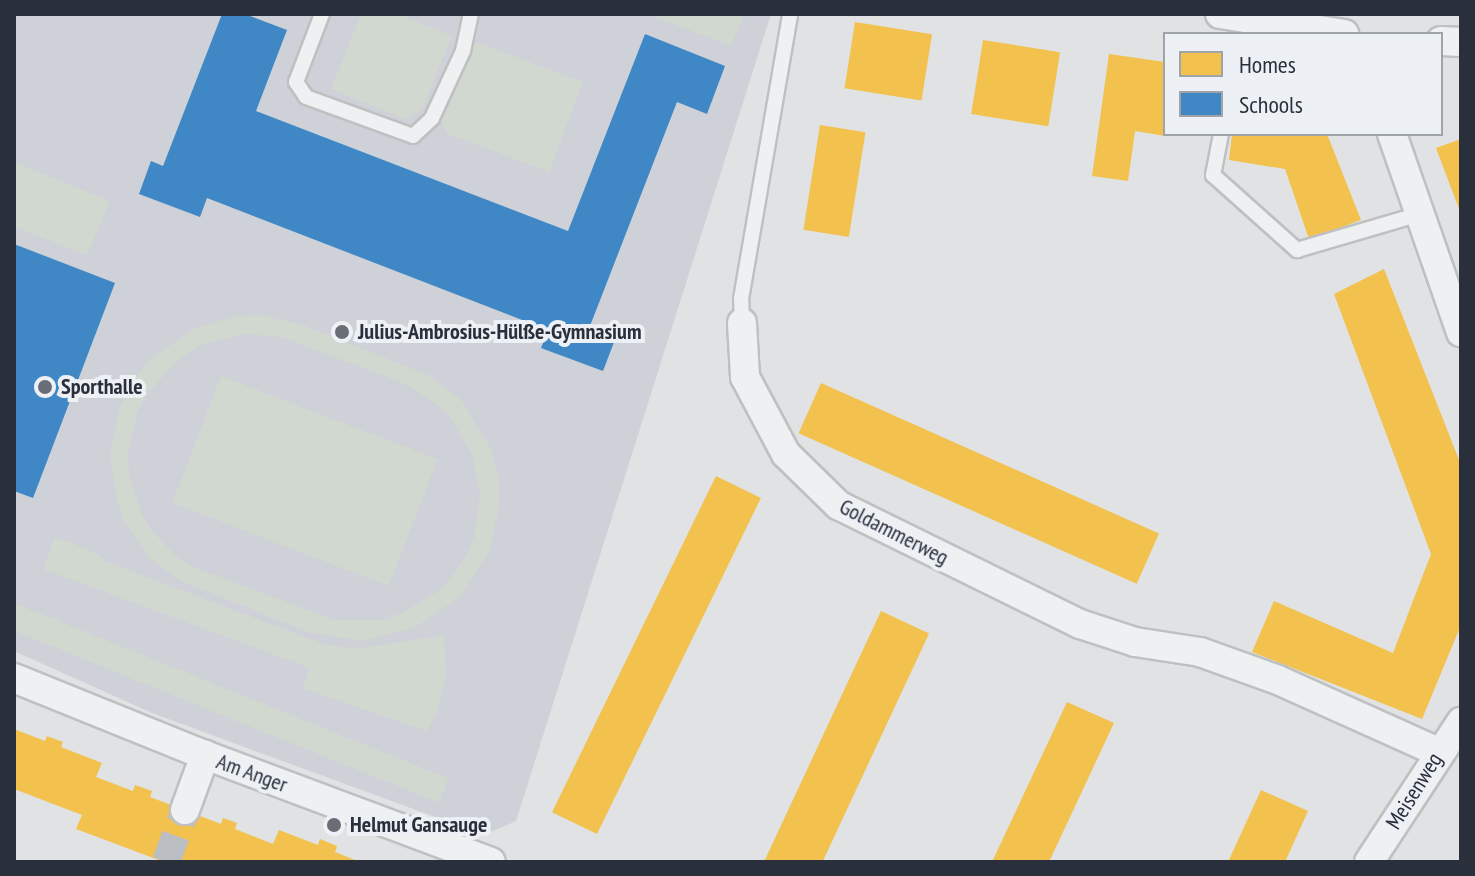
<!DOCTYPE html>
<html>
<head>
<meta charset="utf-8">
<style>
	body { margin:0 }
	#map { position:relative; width:1475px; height:876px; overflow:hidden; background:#e0e2e4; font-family:"PT Sans Narrow",sans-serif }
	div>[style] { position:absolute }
	.built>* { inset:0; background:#ced1d7 }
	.green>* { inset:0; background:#d1d8d0; transform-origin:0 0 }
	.homes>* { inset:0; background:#f2c14e; transform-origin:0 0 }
	.schools>* { inset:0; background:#3f88c5 }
	.street-tunnel>* { height:28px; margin-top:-14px; transform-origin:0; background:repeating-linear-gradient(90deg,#bbbec2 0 28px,transparent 0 42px) }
	.roads { filter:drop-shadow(2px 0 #bec0c2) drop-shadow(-2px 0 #bec0c2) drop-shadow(0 2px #bec0c2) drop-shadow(0 -2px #bec0c2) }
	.lane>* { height:14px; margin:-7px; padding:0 7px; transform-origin:7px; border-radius:7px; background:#eff0f1 }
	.street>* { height:28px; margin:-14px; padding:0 14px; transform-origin:14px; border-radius:14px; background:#eff0f1 }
	.dots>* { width:22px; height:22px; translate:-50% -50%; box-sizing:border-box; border:4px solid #edf0f4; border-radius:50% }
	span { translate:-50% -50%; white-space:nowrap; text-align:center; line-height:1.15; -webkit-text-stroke:8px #edf0f4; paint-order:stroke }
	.poi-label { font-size:22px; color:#29303b; font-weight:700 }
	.left { translate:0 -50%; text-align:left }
	.street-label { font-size:22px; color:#29303b }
	.frame { position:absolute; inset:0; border:16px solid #29303b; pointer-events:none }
	.legend { position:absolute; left:1163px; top:32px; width:280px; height:104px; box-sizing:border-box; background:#edf0f4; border:2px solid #9fa3aa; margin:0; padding:10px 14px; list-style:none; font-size:24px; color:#29303b }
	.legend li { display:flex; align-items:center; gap:16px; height:40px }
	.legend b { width:40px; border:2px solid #9fa3aa }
</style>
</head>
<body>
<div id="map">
	<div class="built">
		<div style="clip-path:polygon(14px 14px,771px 14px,516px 821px,484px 835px,152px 713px,14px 651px)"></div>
	</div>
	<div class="green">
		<div style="clip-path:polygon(361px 14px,398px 14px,452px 36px,422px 110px,405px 119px,331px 89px)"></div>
		<div style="clip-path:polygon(647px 14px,744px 14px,731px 46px)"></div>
		<div style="clip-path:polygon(471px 40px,583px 82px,549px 172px,448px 134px,441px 121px)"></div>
		<div style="clip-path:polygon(14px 162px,110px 201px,87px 255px,14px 227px)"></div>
		<div style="clip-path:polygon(evenodd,259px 315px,303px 325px,430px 376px,462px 401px,491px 449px,499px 479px,499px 505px,490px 551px,460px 597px,414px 628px,362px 641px,308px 632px,181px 581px,151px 559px,124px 521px,117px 501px,110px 456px,119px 409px,131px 383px,149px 360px,195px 328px,238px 316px,259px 315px,244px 334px,281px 337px,403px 383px,436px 403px,452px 420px,472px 455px,480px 495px,474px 537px,466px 556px,442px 589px,404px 612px,384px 620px,334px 620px,195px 568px,178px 558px,152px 531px,141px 513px,129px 474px,128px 453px,137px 413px,147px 393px,181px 358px,203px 344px,244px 334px)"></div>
		<div style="left:221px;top:376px;width:232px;height:136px;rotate:21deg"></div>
		<div style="clip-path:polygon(55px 537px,98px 554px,105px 561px,320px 643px,355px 649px,444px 635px,446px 675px,437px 712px,427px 731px,302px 688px,310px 668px,43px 569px)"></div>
		<div style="left:14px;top:603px;width:469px;height:26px;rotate:22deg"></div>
	</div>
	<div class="homes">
		<div style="left:855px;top:22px;width:78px;height:67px;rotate:9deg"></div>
		<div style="left:983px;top:40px;width:78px;height:75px;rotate:9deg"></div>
		<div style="clip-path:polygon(1109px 54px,1165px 62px,1165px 136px,1135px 131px,1128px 181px,1092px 176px)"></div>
		<div style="left:820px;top:125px;width:46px;height:106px;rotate:9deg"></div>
		<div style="clip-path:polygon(1232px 134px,1327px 134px,1361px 220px,1309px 239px,1285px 169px,1229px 160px)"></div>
		<div style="clip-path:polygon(1461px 139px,1461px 214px,1436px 148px)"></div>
		<div style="clip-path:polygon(1384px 269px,1461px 465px,1461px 625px,1422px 719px,1252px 652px,1274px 601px,1393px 653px,1431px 554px,1334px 294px)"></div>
		<div style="left:821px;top:383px;width:370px;height:55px;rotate:24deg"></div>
		<div style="left:716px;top:476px;width:50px;height:374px;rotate:26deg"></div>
		<div style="left:881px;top:611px;width:53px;height:277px;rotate:25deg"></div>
		<div style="clip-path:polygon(1067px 702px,1114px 723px,1049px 862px,992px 862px)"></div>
		<div style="clip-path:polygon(14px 729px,45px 741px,47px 736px,63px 742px,61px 747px,102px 763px,96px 777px,133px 791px,135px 785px,152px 791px,150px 797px,221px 824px,223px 818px,237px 823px,235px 829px,273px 844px,279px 830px,318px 845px,320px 839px,337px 846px,335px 852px,360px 862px,164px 862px,76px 829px,82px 815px,14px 789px)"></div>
		<div style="clip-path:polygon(1261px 790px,1308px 811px,1285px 862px,1228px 862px)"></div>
	</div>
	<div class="schools">
		<div style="clip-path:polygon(222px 14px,245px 14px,287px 30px,256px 111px,568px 231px,645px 34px,725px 66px,707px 114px,677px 102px,590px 326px,616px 337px,603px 371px,541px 348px,548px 330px,207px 198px,200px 217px,139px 194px,151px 161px,163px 166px)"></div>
		<div style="clip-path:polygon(14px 244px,115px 283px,33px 498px,14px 491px)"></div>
	</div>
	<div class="street-tunnel">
		<div style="left:166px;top:862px;width:55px;rotate:-69.9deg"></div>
	</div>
	<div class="roads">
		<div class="lane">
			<div style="left:322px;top:14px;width:73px;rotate:110.9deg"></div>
			<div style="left:296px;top:82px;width:18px;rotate:56deg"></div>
			<div style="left:306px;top:97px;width:114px;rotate:20deg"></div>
			<div style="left:413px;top:136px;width:26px;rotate:-43deg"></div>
			<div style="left:432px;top:118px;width:74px;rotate:-65.2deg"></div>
			<div style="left:463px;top:51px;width:38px;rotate:-78deg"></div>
			<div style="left:1221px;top:134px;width:42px;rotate:101deg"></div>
			<div style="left:1213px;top:175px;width:113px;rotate:41.8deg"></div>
			<div style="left:1297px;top:250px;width:128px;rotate:-16.3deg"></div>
			<div style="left:742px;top:323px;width:24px;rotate:-92deg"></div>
			<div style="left:741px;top:299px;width:289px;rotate:-80.2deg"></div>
		</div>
		<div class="street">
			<div style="left:1220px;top:14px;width:126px;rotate:9.2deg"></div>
			<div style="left:1441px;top:41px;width:20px;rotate:3deg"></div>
			<div style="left:1392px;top:134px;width:210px;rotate:70.8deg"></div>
			<div style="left:742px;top:323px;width:54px;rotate:86.8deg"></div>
			<div style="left:745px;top:377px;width:87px;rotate:62deg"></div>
			<div style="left:786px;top:454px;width:73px;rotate:44.4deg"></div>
			<div style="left:838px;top:505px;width:270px;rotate:26.2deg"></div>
			<div style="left:1080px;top:624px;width:58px;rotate:18.1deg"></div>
			<div style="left:1135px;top:642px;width:66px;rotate:8.7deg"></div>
			<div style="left:1200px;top:652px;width:83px;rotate:19.7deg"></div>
			<div style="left:1278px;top:680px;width:175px;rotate:24.2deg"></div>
			<div style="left:14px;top:678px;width:206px;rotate:22deg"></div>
			<div style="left:205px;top:755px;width:305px;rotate:20.5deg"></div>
			<div style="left:185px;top:810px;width:59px;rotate:-70deg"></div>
			<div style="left:1369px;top:862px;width:168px;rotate:-56.7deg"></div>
		</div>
	</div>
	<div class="dots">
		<div style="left:342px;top:332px;background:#696e76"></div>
		<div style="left:45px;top:387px;background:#696e76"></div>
		<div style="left:334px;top:825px;background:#696e76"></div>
	</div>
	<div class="poi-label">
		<span class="left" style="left:358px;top:332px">Julius-Ambrosius-Hülße-Gymnasium</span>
		<span class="left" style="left:61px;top:387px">Sporthalle</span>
		<span class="left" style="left:350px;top:825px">Helmut Gansauge</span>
	</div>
	<div class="street-label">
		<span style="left:894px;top:532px;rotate:27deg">Goldammerweg</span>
		<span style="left:252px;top:773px;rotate:20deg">Am Anger</span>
		<span style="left:1414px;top:791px;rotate:-58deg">Meisenweg</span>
	</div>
	<div class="frame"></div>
	<ul class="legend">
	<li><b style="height:22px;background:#f2c14e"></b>Homes</li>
	<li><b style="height:22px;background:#3f88c5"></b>Schools</li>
	</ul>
</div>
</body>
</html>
